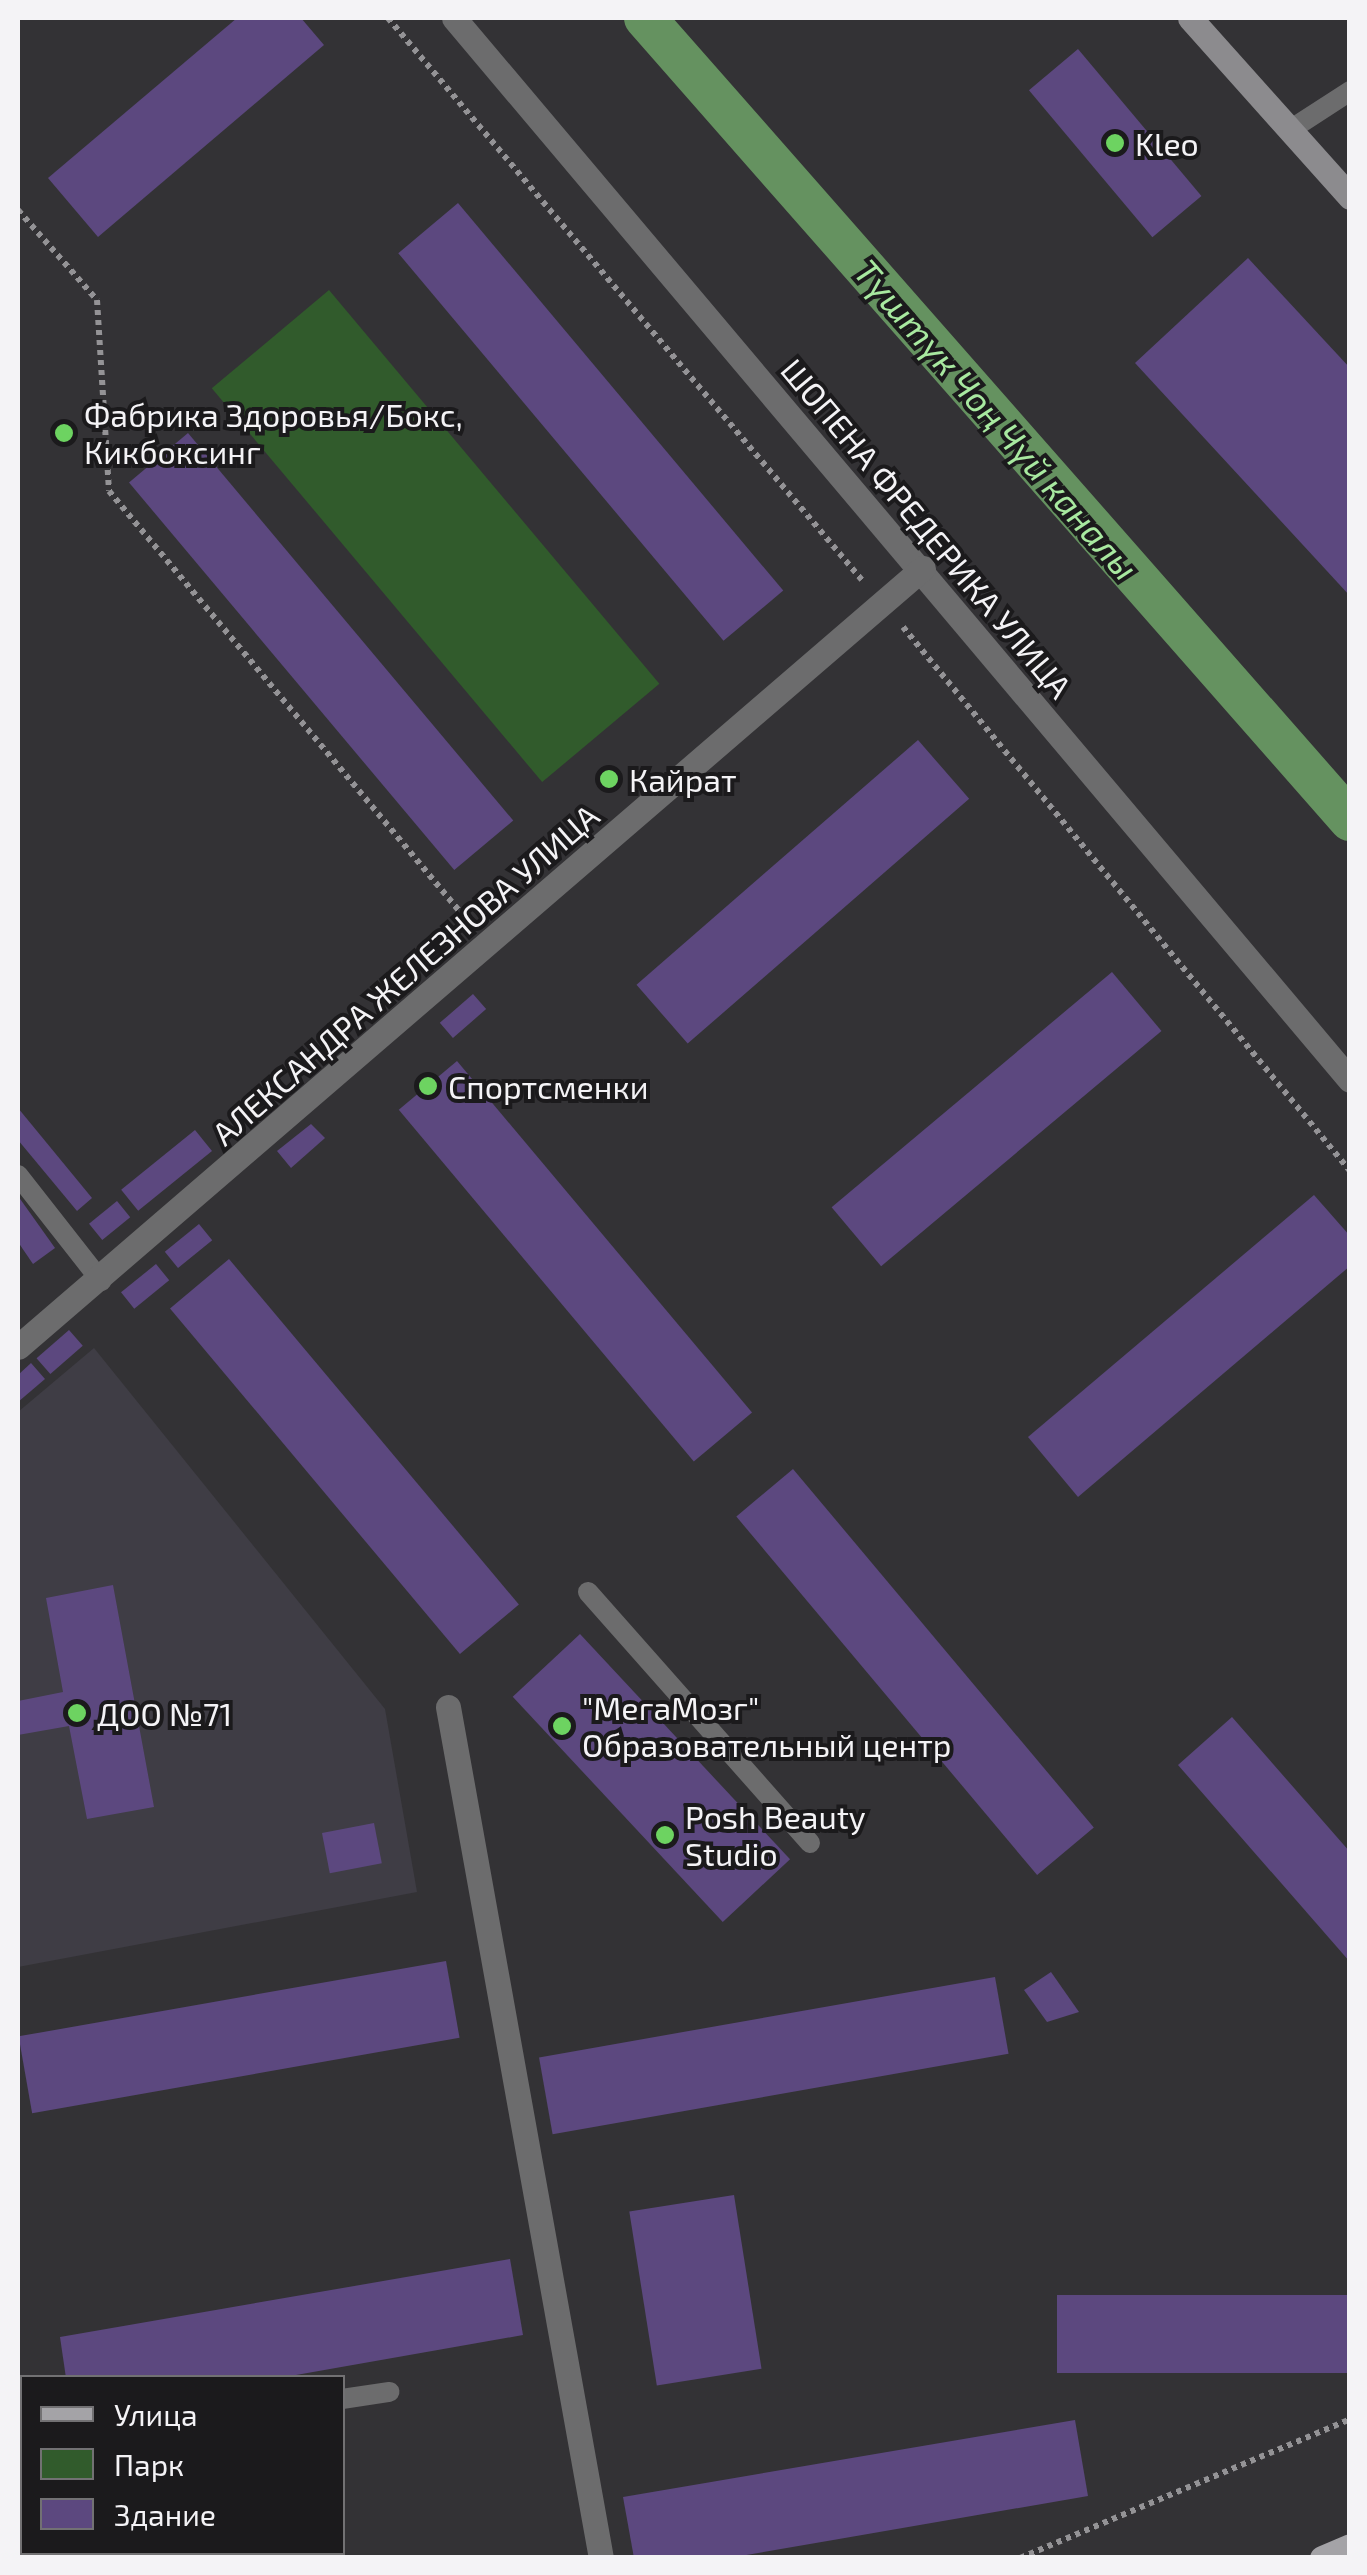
<!DOCTYPE html>
<html>
<head>
<meta charset="utf-8">
<style>
	body { margin:0 }
	#map { position:relative; width:1367px; height:2575px; overflow:hidden; background:#333235; font-family:"Exo 2",sans-serif }
	div>[style] { position:absolute }
	.built>* { inset:0; background:#3f3d45 }
	.green>* { inset:0; background:#315b2c; transform-origin:0 0 }
	.canal>* { height:42px; margin:-21px; padding:0 21px; transform-origin:21px; border-radius:21px; background:#659260 }
	.building>* { inset:0; background:#5c487f; transform-origin:0 0 }
	.path>* { height:6px; margin-top:-3px; transform-origin:0; background:repeating-linear-gradient(90deg,#949396 0 5px,transparent 0 10px) }
	.service>* { height:20px; margin:-10px; padding:0 10px; transform-origin:10px; border-radius:10px; background:#6c6c6d }
	.minor>* { height:25px; margin:-12.5px; padding:0 12.5px; transform-origin:12.5px; border-radius:12.5px; background:#6c6c6d }
	.secondary>* { height:25px; margin:-12.5px; padding:0 12.5px; transform-origin:12.5px; border-radius:12.5px; background:#8c8b8e }
	.primary>* { height:25px; margin:-12.5px; padding:0 12.5px; transform-origin:12.5px; border-radius:12.5px; background:#a4a3a7 }
	.dots>* { width:28px; height:28px; translate:-50% -50%; box-sizing:border-box; border:5px solid #1b1a1c; border-radius:50% }
	span { translate:-50% -50%; white-space:nowrap; text-align:center; line-height:1.15; -webkit-text-stroke:8px #1b1a1c; paint-order:stroke }
	.poi-label { font-size:32px; color:#f4f3f6 }
	.left { translate:0 -50%; text-align:left }
	.street-label { font-size:32px; color:#f4f3f6 }
	.water-label { font-size:35px; color:#a8e9a0; font-style:italic }
	.frame { position:absolute; inset:0; border:20px solid #f4f3f6; pointer-events:none }
	.legend { position:absolute; left:20px; top:2375px; width:325px; height:180px; box-sizing:border-box; background:#1b1a1c; border:2px solid #727173; margin:0; padding:12px 18px; list-style:none; font-size:30px; color:#f4f3f6 }
	.legend li { display:flex; align-items:center; gap:20px; height:50px }
	.legend b { width:50px; border:2px solid #727173 }
</style>
</head>
<body>
<div id="map">
	<div class="built">
		<div style="clip-path:polygon(94px 1348px,385px 1709px,417px 1892px,18px 1967px,18px 1412px)"></div>
	</div>
	<div class="green">
		<div style="left:329px;top:290px;width:514px;height:153px;rotate:50deg"></div>
	</div>
	<div class="canal">
		<div style="left:645px;top:18px;width:1068px;rotate:48.68deg"></div>
	</div>
	<div class="building">
		<div style="clip-path:polygon(237px 18px,301px 18px,324px 45px,98px 237px,48px 178px)"></div>
		<div style="left:1078px;top:49px;width:192px;height:64px;rotate:50deg"></div>
		<div style="left:458px;top:203px;width:506px;height:78px;rotate:50deg"></div>
		<div style="clip-path:polygon(1248px 258px,1350px 368px,1350px 596px,1135px 363px)"></div>
		<div style="left:188px;top:433px;width:506px;height:77px;rotate:50deg"></div>
		<div style="left:918px;top:740px;width:78px;height:373px;rotate:49deg"></div>
		<div style="left:1112px;top:972px;width:77px;height:366px;rotate:50deg"></div>
		<div style="left:473px;top:994px;width:20px;height:44px;rotate:49deg"></div>
		<div style="left:457px;top:1061px;width:459px;height:76px;rotate:50deg"></div>
		<div style="clip-path:polygon(18px 1108px,92px 1198px,77px 1211px,18px 1140px)"></div>
		<div style="clip-path:polygon(311px 1124px,325px 1138px,291px 1168px,277px 1151px)"></div>
		<div style="left:195px;top:1130px;width:27px;height:95px;rotate:51deg"></div>
		<div style="clip-path:polygon(1314px 1195px,1350px 1236px,1350px 1266px,1078px 1497px,1028px 1437px)"></div>
		<div style="clip-path:polygon(18px 1196px,55px 1248px,33px 1264px,18px 1242px)"></div>
		<div style="left:117px;top:1201px;width:21px;height:36px;rotate:51deg"></div>
		<div style="left:199px;top:1224px;width:21px;height:44px;rotate:51deg"></div>
		<div style="left:229px;top:1259px;width:451px;height:77px;rotate:50deg"></div>
		<div style="left:156px;top:1264px;width:21px;height:45px;rotate:51deg"></div>
		<div style="left:69px;top:1330px;width:21px;height:43px;rotate:49deg"></div>
		<div style="clip-path:polygon(31px 1363px,45px 1379px,18px 1402px,18px 1375px)"></div>
		<div style="left:793px;top:1469px;width:468px;height:74px;rotate:50deg"></div>
		<div style="clip-path:polygon(113px 1585px,154px 1807px,87px 1819px,69px 1726px,18px 1735px,18px 1701px,63px 1692px,46px 1598px)"></div>
		<div style="left:580px;top:1634px;width:308px;height:92px;rotate:47deg"></div>
		<div style="clip-path:polygon(1232px 1717px,1350px 1852px,1350px 1962px,1178px 1765px)"></div>
		<div style="left:374px;top:1823px;width:41px;height:53px;rotate:79deg"></div>
		<div style="left:446px;top:1961px;width:78px;height:434px;rotate:80deg"></div>
		<div style="clip-path:polygon(1051px 1972px,1079px 2012px,1047px 2022px,1024px 1990px)"></div>
		<div style="left:995px;top:1977px;width:78px;height:463px;rotate:80deg"></div>
		<div style="left:734px;top:2195px;width:176px;height:106px;rotate:81deg"></div>
		<div style="clip-path:polygon(510px 2259px,523px 2335px,279px 2378px,66px 2378px,60px 2337px)"></div>
		<div style="left:1350px;top:2295px;width:78px;height:293px;rotate:90deg"></div>
		<div style="clip-path:polygon(1075px 2420px,1088px 2496px,729px 2558px,634px 2558px,623px 2497px)"></div>
	</div>
	<div class="path">
		<div style="left:388px;top:18px;width:735px;rotate:49.86deg"></div>
		<div style="left:18px;top:210px;width:120px;rotate:48.7deg"></div>
		<div style="left:97px;top:300px;width:191px;rotate:86.4deg"></div>
		<div style="left:109px;top:491px;width:557px;rotate:50.17deg"></div>
		<div style="left:903px;top:627px;width:704px;rotate:50.59deg"></div>
		<div style="left:984px;top:2556px;width:2px;rotate:63deg"></div>
		<div style="left:1020px;top:2558px;width:358px;rotate:-22.8deg"></div>
	</div>
	<div class="service">
		<div style="left:1290px;top:130px;width:72px;rotate:-33deg"></div>
		<div style="left:18px;top:1175px;width:135px;rotate:51.9deg"></div>
		<div style="left:588px;top:1592px;width:335px;rotate:48.5deg"></div>
		<div style="left:342px;top:2399px;width:48px;rotate:-8.5deg"></div>
		<div style="left:18px;top:2455px;width:4px;rotate:-14deg"></div>
	</div>
	<div class="minor">
		<div style="left:454px;top:18px;width:1389px;rotate:49.85deg"></div>
		<div style="left:18px;top:1347px;width:1194px;rotate:-40.72deg"></div>
		<div style="left:448px;top:1707px;width:865px;rotate:79.81deg"></div>
	</div>
	<div class="secondary">
		<div style="left:1190px;top:18px;width:240px;rotate:48.2deg"></div>
	</div>
	<div class="primary">
		<div style="left:1322px;top:2558px;width:30px;rotate:-23deg"></div>
	</div>
	<div class="dots">
		<div style="left:1115px;top:143px;background:#6dd361"></div>
		<div style="left:64px;top:433px;background:#6dd361"></div>
		<div style="left:609px;top:779px;background:#6dd361"></div>
		<div style="left:428px;top:1086px;background:#6dd361"></div>
		<div style="left:77px;top:1713px;background:#6dd361"></div>
		<div style="left:562px;top:1726px;background:#6dd361"></div>
		<div style="left:665px;top:1835px;background:#6dd361"></div>
	</div>
	<div class="poi-label">
		<span class="left" style="left:1135px;top:143px">Kleo</span>
		<span class="left" style="left:84px;top:433px">Фабрика Здоровья/Бокс,<br>Кикбоксинг</span>
		<span class="left" style="left:629px;top:779px">Кайрат</span>
		<span class="left" style="left:448px;top:1086px">Спортсменки</span>
		<span class="left" style="left:582px;top:1726px">"МегаМозг"<br>Образовательный центр</span>
		<span class="left" style="left:97px;top:1713px">ДОО №71</span>
		<span class="left" style="left:685px;top:1835px">Posh Beauty<br>Studio</span>
	</div>
	<div class="street-label">
		<span style="left:927px;top:528px;rotate:50deg">ШОПЕНА ФРЕДЕРИКА УЛИЦА</span>
		<span style="left:405px;top:974px;rotate:-41deg">АЛЕКСАНДРА ЖЕЛЕЗНОВА УЛИЦА</span>
	</div>
	<div class="water-label">
		<span style="left:997px;top:419px;rotate:49deg">Түштүк Чоң Чүй каналы</span>
	</div>
	<div class="frame"></div>
	<ul class="legend">
	<li><b style="height:12px;background:#a4a3a7"></b>Улица</li>
	<li><b style="height:28px;background:#315b2c"></b>Парк</li>
	<li><b style="height:28px;background:#5c487f"></b>Здание</li>
	</ul>
</div>
</body>
</html>
